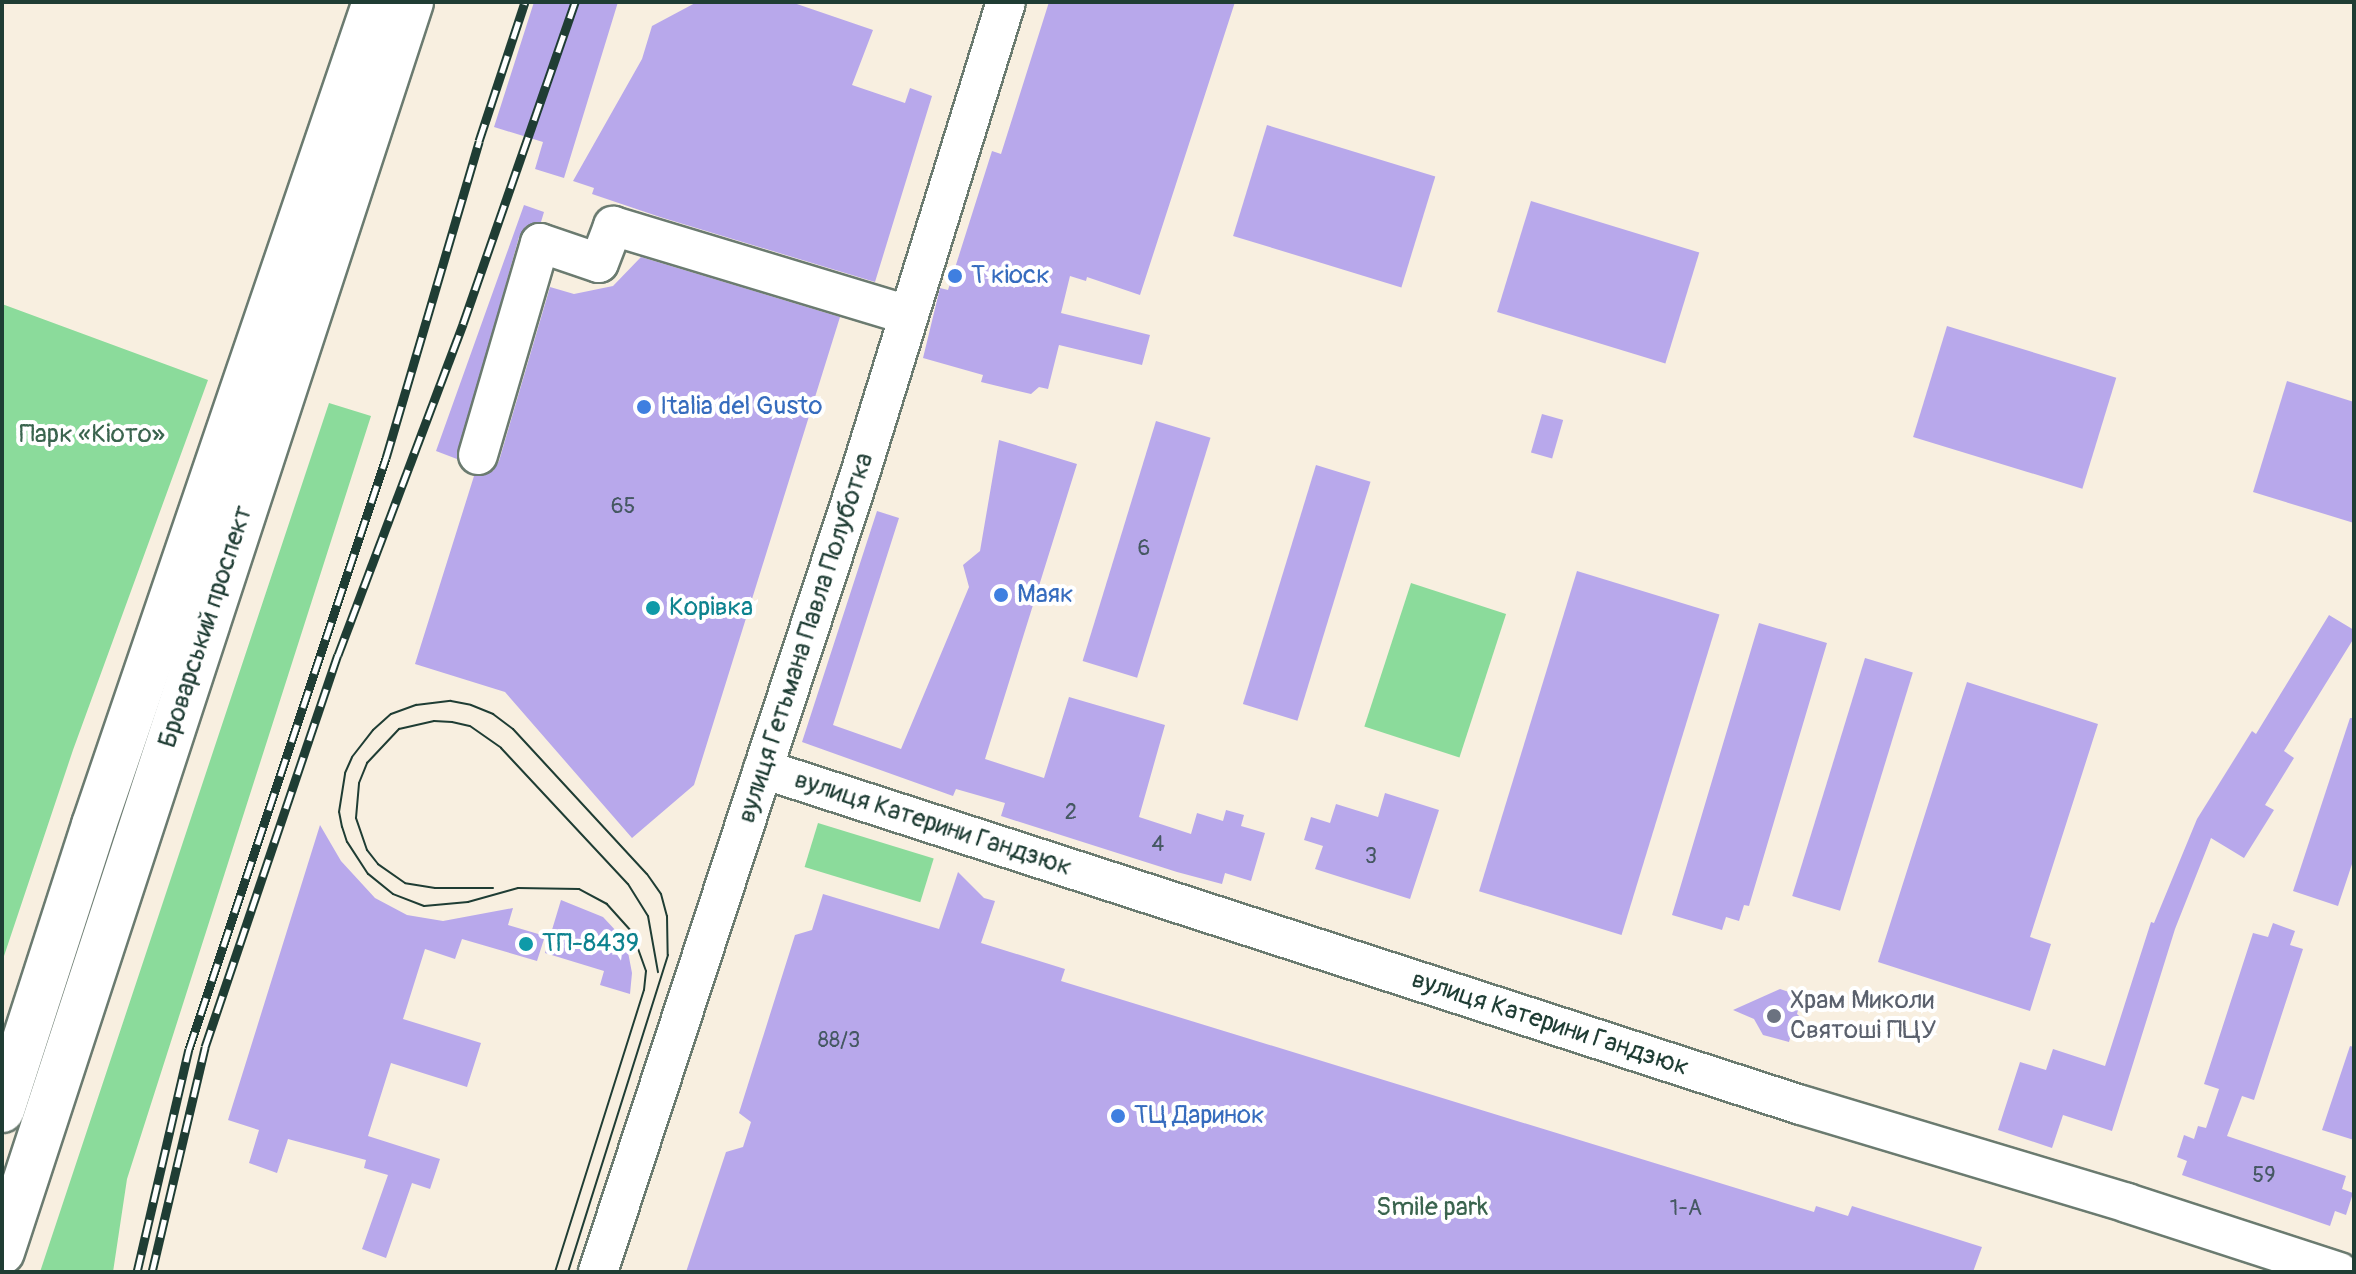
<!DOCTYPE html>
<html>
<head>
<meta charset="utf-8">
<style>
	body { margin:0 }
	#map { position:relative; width:2356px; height:1274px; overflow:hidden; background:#f8efe0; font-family:Pangolin,sans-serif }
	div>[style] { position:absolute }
	.green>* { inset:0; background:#8bdb9b; transform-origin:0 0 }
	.building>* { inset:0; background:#b8a8eb; transform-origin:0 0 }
	.roads { filter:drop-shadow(2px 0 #6b7b70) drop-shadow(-2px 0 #6b7b70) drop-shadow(0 2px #6b7b70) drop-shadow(0 -2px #6b7b70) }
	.minor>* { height:38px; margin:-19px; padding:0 19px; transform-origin:19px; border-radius:19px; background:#fff }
	.highway>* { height:44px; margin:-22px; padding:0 22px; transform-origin:22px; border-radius:22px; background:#fff }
	.tram>* { height:2px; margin:-1px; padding:0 1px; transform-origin:1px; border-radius:1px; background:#1f3d34 }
	.rail>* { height:9px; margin-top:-4.5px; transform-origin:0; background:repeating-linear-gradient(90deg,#fff 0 18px,#1f3d34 0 36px); box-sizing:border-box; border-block:2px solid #1f3d34 }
	.dots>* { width:22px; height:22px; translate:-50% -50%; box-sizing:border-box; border:4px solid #fff; border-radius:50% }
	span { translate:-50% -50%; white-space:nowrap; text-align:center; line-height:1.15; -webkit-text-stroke:8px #fff; paint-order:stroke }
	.number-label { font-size:22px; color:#455862 }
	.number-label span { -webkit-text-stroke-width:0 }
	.shop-label { font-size:26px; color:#366cbe }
	.left { translate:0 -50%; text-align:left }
	.park-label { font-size:26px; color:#3a644e }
	.culture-label { font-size:26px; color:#0d838f }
	.street-label { font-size:26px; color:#1f3d34 }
	.worship-label { font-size:26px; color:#5b616d }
	.frame { position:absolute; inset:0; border:4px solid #1f3d34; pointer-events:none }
</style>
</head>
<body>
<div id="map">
	<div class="green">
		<div style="clip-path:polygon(2px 304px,208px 380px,73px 750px,2px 962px)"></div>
		<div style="clip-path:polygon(329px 403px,371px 416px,127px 1179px,113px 1272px,40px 1272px)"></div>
		<div style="left:1411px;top:583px;width:100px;height:151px;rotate:18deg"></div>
		<div style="left:818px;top:823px;width:121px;height:46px;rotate:17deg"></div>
	</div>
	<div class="building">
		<div style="clip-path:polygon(534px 2px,618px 2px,564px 178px,535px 169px,543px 142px,494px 127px)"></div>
		<div style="clip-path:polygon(697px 2px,791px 2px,873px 30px,852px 85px,905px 103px,910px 88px,932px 96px,875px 282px,660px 217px,592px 194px,594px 188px,573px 181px,642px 59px,652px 26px)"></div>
		<div style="clip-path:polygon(1049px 2px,1235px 2px,1140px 295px,1087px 277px,1086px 281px,1070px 276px,1061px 313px,1150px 335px,1142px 365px,1059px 345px,1048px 389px,1039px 387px,1031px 394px,981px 382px,983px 375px,923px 358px,940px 288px,948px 290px,992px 151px,1001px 154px)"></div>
		<div style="left:1267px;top:125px;width:176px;height:116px;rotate:17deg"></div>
		<div style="left:1531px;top:201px;width:176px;height:116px;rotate:17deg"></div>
		<div style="clip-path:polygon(524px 205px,544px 212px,541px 222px,526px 226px,519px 237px,457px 459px,436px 451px)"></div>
		<div style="clip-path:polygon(641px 257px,840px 317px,694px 785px,632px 838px,505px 692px,415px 664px,474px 476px,493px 471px,499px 461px,550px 287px,574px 294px,613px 286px)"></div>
		<div style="left:1947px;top:326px;width:177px;height:116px;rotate:17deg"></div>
		<div style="clip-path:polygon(2287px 381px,2354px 402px,2354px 523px,2253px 492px)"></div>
		<div style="left:1542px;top:414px;width:22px;height:40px;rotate:16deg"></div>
		<div style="left:1156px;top:421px;width:57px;height:251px;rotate:17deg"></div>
		<div style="clip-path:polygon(999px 440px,1077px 464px,985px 759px,1044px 778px,1069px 697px,1165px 725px,1139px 817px,1191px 834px,1197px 813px,1223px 821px,1226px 810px,1244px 815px,1241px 826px,1265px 833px,1251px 881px,1225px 873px,1222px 884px,1177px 872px,1001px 816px,1005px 803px,956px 789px,953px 796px,802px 742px,877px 511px,899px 518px,833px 725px,901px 749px,969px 587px,963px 565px,980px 551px)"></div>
		<div style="left:1316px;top:465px;width:57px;height:250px;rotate:17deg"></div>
		<div style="left:1577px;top:571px;width:149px;height:335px;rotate:17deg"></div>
		<div style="clip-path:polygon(2329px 615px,2354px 630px,2354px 638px,2284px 751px,2294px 758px,2265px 805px,2274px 810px,2244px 858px,2211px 838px,2175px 929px,2112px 1131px,2063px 1115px,2052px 1148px,1998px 1130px,2020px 1062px,2046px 1070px,2053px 1049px,2105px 1066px,2151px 922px,2154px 923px,2197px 819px,2252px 731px,2256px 734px)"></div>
		<div style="clip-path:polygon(1759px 623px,1827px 643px,1749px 906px,1744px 905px,1739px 921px,1726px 917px,1722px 930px,1672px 915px)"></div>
		<div style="left:1865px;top:658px;width:50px;height:249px;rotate:17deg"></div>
		<div style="clip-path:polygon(1967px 682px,2098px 724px,2030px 937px,2051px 944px,2030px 1011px,1878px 962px)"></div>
		<div style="clip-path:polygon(2350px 718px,2354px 718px,2354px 858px,2338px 906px,2293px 891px)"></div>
		<div style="clip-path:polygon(1385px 793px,1439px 810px,1410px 899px,1315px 869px,1323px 846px,1304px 840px,1311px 817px,1330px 823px,1336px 804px,1378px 817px)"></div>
		<div style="clip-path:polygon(320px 825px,341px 861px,375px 898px,407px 915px,443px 921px,513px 908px,508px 925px,545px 936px,537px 961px,462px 939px,455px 959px,425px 949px,403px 1019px,481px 1043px,467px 1087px,391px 1063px,368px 1136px,440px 1159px,430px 1189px,412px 1183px,386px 1258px,362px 1249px,388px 1175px,364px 1168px,366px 1160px,288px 1139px,277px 1173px,249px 1163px,259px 1130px,228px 1120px)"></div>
		<div style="clip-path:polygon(958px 872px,984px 898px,995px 901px,981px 943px,1065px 969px,1061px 981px,1814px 1212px,1816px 1206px,1848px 1216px,1852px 1206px,1982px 1247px,1973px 1272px,686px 1272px,726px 1152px,743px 1147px,751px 1122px,739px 1113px,795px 935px,812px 930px,823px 894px,939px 929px)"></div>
		<div style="clip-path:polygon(561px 900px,603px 917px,618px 933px,628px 952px,632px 973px,630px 994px,600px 985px,604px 971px,545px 953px)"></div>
		<div style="clip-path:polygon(2273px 923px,2295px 931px,2290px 945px,2303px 949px,2254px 1100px,2242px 1096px,2227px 1136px,2346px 1176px,2342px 1189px,2353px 1193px,2346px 1215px,2335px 1211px,2330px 1226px,2182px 1175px,2187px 1161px,2177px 1157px,2184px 1135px,2194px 1139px,2198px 1126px,2206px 1128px,2219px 1089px,2204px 1084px,2253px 933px,2268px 937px)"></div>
		<div style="clip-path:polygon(1780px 989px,1789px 992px,1799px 1006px,1797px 1014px,1809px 1025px,1793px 1028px,1789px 1042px,1763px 1035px,1754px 1019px,1733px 1010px)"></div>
		<div style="clip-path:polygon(2350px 1046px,2354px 1047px,2354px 1140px,2322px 1130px)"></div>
	</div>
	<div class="roads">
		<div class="minor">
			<div style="left:478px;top:455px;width:221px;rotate:-73.7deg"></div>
			<div style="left:540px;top:243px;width:62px;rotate:18.7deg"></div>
			<div style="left:599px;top:263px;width:40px;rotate:-69deg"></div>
			<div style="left:613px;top:226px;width:308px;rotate:16.8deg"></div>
			<div style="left:763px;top:769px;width:1091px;rotate:17.94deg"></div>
			<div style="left:1801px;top:1105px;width:340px;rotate:16.7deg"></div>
			<div style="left:2127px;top:1203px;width:223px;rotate:18deg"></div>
			<div style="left:598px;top:1272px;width:834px;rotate:-71.83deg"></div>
			<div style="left:858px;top:480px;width:500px;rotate:-72.8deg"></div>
		</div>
		<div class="highway">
			<div style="left:2px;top:1110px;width:299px;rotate:-72.1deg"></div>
			<div style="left:94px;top:825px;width:870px;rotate:-71.15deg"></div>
			<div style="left:2px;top:1252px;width:1315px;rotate:-71.88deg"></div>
		</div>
	</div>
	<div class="tram">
		<div style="left:493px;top:888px;width:58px;rotate:180deg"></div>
		<div style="left:435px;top:888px;width:30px;rotate:-171deg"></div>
		<div style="left:405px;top:883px;width:33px;rotate:-145deg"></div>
		<div style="left:378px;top:864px;width:18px;rotate:-128deg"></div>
		<div style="left:367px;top:850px;width:34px;rotate:-109deg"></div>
		<div style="left:356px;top:818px;width:35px;rotate:-85deg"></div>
		<div style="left:359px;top:783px;width:22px;rotate:-68deg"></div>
		<div style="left:367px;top:763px;width:47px;rotate:-46.7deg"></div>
		<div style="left:399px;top:729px;width:36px;rotate:-13deg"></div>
		<div style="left:434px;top:721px;width:18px;rotate:3deg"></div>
		<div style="left:452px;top:722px;width:18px;rotate:13deg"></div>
		<div style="left:470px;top:726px;width:38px;rotate:35deg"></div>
		<div style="left:501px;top:748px;width:186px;rotate:47deg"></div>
		<div style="left:628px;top:884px;width:38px;rotate:58deg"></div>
		<div style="left:648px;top:916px;width:57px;rotate:79.9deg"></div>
		<div style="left:555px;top:1272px;width:296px;rotate:-72.5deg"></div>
		<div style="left:644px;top:990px;width:19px;rotate:-84deg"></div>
		<div style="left:646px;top:971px;width:41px;rotate:-109.7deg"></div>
		<div style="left:632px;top:932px;width:38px;rotate:-132deg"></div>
		<div style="left:607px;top:904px;width:32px;rotate:-152deg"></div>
		<div style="left:579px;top:889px;width:61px;rotate:-179.1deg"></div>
		<div style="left:518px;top:888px;width:52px;rotate:164.4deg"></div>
		<div style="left:468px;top:902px;width:44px;rotate:174.8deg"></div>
		<div style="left:424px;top:906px;width:33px;rotate:-159deg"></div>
		<div style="left:393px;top:894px;width:32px;rotate:-141deg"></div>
		<div style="left:368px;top:874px;width:38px;rotate:-123deg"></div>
		<div style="left:347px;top:842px;width:16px;rotate:-108deg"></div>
		<div style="left:342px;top:827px;width:15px;rotate:-101deg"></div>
		<div style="left:339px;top:812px;width:39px;rotate:-81deg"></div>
		<div style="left:345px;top:773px;width:17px;rotate:-66deg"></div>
		<div style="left:352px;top:757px;width:34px;rotate:-52deg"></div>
		<div style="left:373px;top:730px;width:24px;rotate:-42deg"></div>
		<div style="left:391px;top:714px;width:27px;rotate:-20deg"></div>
		<div style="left:416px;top:705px;width:35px;rotate:-7deg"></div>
		<div style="left:451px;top:701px;width:20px;rotate:11deg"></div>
		<div style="left:471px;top:705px;width:24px;rotate:22deg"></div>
		<div style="left:493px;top:714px;width:25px;rotate:37deg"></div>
		<div style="left:513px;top:729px;width:197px;rotate:47.3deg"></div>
		<div style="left:647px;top:874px;width:24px;rotate:55deg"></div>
		<div style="left:661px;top:894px;width:23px;rotate:75deg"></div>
		<div style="left:667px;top:916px;width:39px;rotate:89deg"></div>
		<div style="left:668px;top:955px;width:332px;rotate:107.5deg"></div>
	</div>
	<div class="rail">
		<div style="left:137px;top:1272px;width:229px;rotate:-76.9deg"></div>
		<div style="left:189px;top:1049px;width:623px;rotate:-71.57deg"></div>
		<div style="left:386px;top:458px;width:330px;rotate:-73.6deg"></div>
		<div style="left:479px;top:141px;width:146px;rotate:-71.7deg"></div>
		<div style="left:152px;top:1272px;width:231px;rotate:-76.7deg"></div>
		<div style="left:205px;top:1047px;width:414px;rotate:-71.3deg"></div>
		<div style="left:338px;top:655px;width:354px;rotate:-69.3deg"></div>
		<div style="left:463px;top:324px;width:341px;rotate:-70.8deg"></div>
	</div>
	<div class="dots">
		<div style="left:955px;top:276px;background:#3f7fe0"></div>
		<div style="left:644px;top:407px;background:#3f7fe0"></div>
		<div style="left:1001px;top:595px;background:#3f7fe0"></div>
		<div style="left:653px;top:608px;background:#0f9aa8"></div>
		<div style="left:526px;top:944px;background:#0f9aa8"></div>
		<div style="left:1774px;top:1016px;background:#6b7280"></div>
		<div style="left:1118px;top:1116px;background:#3f7fe0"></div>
	</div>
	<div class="number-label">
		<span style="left:623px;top:507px">65</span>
		<span style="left:1144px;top:549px">6</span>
		<span style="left:1071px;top:813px">2</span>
		<span style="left:1158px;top:845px">4</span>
		<span style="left:1371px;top:857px">3</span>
		<span style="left:839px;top:1041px">88/3</span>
		<span style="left:2264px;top:1176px">59</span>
		<span style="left:1686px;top:1209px">1-А</span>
	</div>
	<div class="shop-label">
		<span class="left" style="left:971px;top:276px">Т кіоск</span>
		<span class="left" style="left:660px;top:407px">Italia del Gusto</span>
		<span class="left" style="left:1017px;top:595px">Маяк</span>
		<span class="left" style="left:1134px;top:1116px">ТЦ Даринок</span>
	</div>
	<div class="park-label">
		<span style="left:92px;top:435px">Парк «Кіото»</span>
		<span style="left:1432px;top:1208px">Smile park</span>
	</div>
	<div class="culture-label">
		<span class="left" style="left:669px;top:608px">Корівка</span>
		<span class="left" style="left:542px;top:944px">ТП-8439</span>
	</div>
	<div class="street-label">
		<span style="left:206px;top:627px;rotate:-72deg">Броварський проспект</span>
		<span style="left:806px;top:638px;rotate:-72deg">вулиця Гетьмана Павла Полуботка</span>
		<span style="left:933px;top:824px;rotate:18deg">вулиця Катерини Гандзюк</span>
		<span style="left:1550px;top:1024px;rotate:18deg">вулиця Катерини Гандзюк</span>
	</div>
	<div class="worship-label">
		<span class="left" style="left:1790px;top:1016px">Храм Миколи<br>Святоші ПЦУ</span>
	</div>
	<div class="frame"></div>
</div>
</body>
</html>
